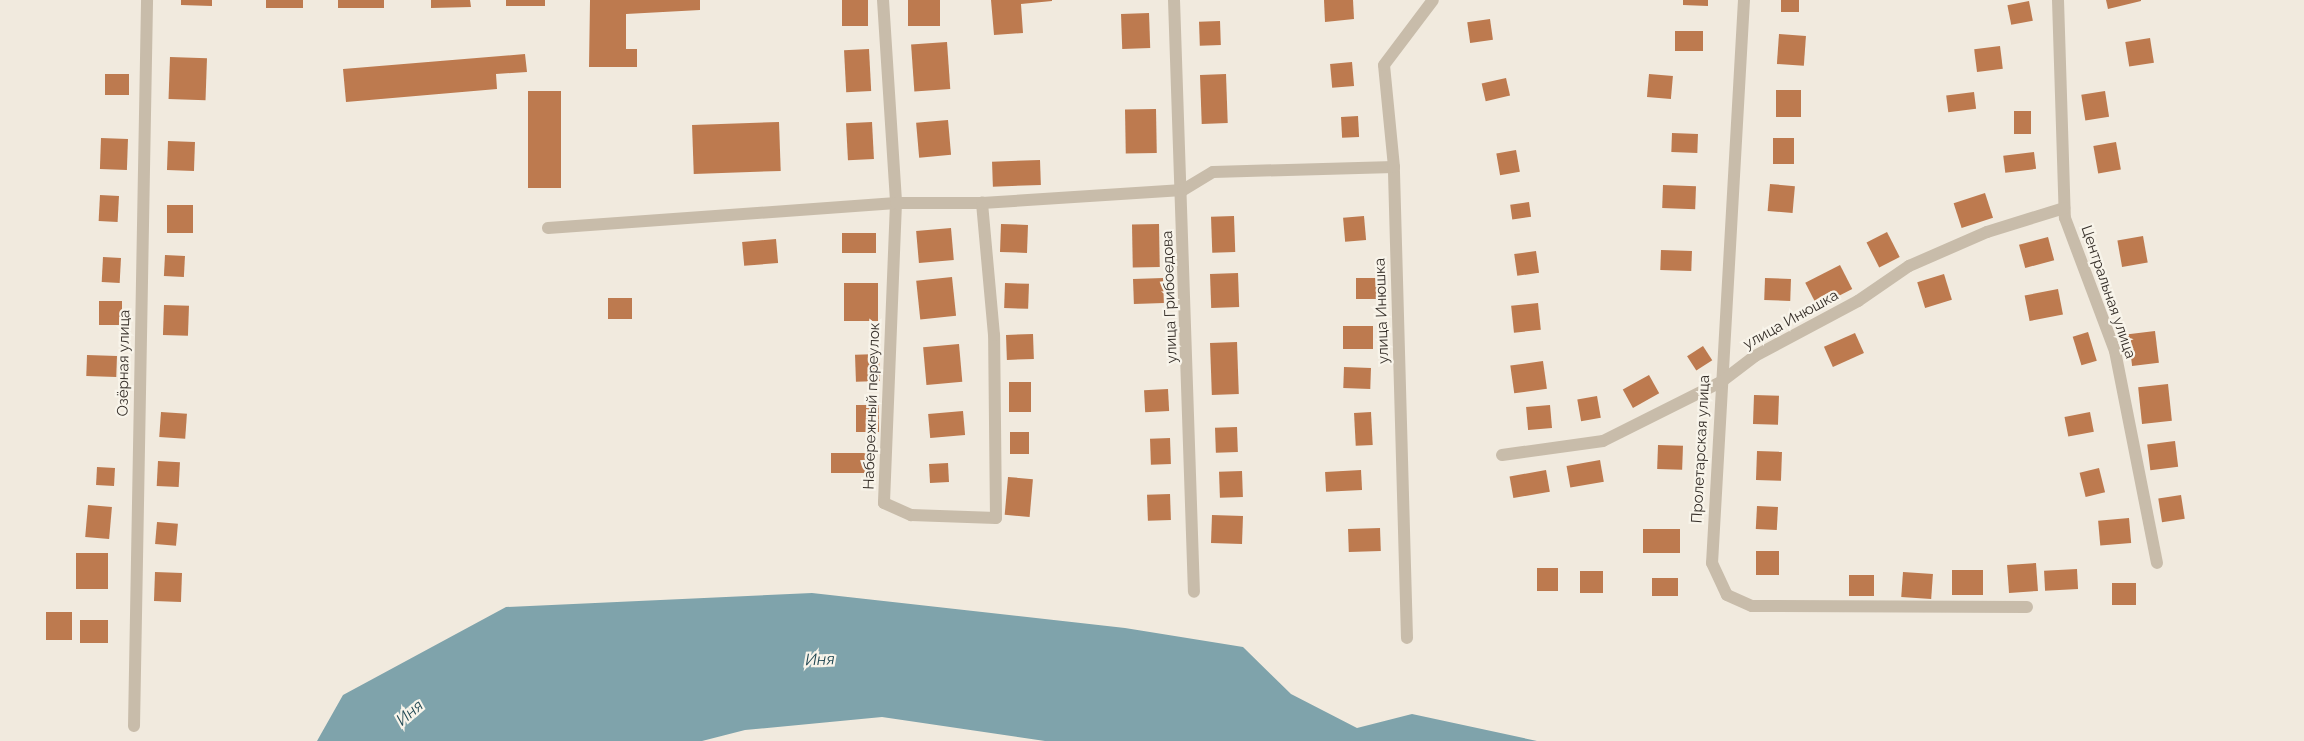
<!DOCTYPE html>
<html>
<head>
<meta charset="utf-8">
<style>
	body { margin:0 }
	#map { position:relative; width:2304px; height:741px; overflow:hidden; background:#f1eade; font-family:Raleway,sans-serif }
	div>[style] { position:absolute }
	.water>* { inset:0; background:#7fa3ab }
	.building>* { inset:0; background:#bd7a4f; transform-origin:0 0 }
	.minor>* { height:12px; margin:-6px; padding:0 6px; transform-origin:6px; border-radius:6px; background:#c8bcaa }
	span { translate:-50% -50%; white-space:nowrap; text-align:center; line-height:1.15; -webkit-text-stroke:4.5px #f8f4ea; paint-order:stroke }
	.street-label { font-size:15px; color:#362f29 }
	.water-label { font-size:16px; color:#224954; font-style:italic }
</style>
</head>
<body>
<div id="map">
	<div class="water">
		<div style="clip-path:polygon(812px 593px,1125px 628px,1243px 647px,1291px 694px,1357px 728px,1412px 714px,1537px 741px,1045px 741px,882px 717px,745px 730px,702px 741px,317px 741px,343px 695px,506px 607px)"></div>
	</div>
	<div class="building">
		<div style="clip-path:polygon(181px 0,212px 0,212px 6px,181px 5px)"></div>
		<div style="left:266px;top:0;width:37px;height:8px"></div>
		<div style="left:338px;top:0;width:46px;height:8px"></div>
		<div style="clip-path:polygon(431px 0,470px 0,471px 7px,431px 8px)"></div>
		<div style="left:506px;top:0;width:39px;height:6px"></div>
		<div style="clip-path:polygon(590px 0,700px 0,700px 10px,626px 14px,626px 49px,637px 49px,637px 67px,589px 67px)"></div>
		<div style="left:842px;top:0;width:26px;height:26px"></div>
		<div style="left:908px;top:0;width:32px;height:26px"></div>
		<div style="clip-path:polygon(991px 0,1052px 0,1052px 1px,1021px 4px,1023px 33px,994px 35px)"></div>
		<div style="clip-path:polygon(1324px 0,1353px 0,1354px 19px,1325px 22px)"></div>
		<div style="clip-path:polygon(1683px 0,1708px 0,1708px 6px,1683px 5px)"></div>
		<div style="left:1781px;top:0;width:18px;height:12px"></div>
		<div style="clip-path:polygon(2106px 0,2141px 0,2141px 1px,2108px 9px)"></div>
		<div style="left:2029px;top:1px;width:20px;height:22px;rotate:79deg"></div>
		<div style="left:1149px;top:13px;width:35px;height:28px;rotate:88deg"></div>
		<div style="left:1490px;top:19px;width:21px;height:23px;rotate:82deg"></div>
		<div style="left:1220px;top:21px;width:24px;height:21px;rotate:88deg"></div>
		<div style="left:1675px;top:31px;width:28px;height:20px"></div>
		<div style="left:1779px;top:34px;width:27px;height:30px;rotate:4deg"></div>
		<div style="left:2150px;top:38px;width:25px;height:25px;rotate:81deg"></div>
		<div style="left:947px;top:42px;width:47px;height:36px;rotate:86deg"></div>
		<div style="left:2000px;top:46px;width:23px;height:26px;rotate:83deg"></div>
		<div style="left:869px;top:49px;width:42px;height:25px;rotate:87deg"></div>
		<div style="clip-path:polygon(525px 54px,527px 72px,496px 74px,497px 89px,346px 102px,343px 69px)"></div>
		<div style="left:170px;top:57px;width:37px;height:42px;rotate:2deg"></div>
		<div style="left:1352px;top:62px;width:24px;height:22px;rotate:85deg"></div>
		<div style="left:105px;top:74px;width:24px;height:21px"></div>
		<div style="left:1226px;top:74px;width:49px;height:26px;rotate:88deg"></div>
		<div style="left:1649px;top:74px;width:24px;height:23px;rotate:5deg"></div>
		<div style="left:1506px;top:78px;width:18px;height:25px;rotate:77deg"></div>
		<div style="left:1801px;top:90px;width:27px;height:25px;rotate:90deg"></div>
		<div style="left:528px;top:91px;width:33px;height:97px"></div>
		<div style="left:2105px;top:91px;width:26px;height:24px;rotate:81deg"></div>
		<div style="left:1974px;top:92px;width:17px;height:28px;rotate:83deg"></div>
		<div style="left:1156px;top:109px;width:44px;height:31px;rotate:89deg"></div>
		<div style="left:2014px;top:111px;width:17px;height:23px"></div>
		<div style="left:1358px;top:116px;width:21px;height:17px;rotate:87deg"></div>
		<div style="left:948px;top:120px;width:35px;height:32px;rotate:85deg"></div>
		<div style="left:779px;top:122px;width:49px;height:87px;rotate:88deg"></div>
		<div style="left:872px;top:122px;width:37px;height:26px;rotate:87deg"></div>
		<div style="left:1672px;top:133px;width:26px;height:19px;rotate:2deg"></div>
		<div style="left:101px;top:138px;width:27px;height:31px;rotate:2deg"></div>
		<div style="left:1773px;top:138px;width:21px;height:26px"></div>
		<div style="left:168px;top:141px;width:27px;height:29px;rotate:2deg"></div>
		<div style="left:2116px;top:142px;width:28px;height:23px;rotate:80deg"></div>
		<div style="left:1516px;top:150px;width:22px;height:20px;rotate:80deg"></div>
		<div style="left:2034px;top:152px;width:17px;height:31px;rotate:83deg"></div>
		<div style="left:1040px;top:160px;width:25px;height:48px;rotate:88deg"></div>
		<div style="left:1770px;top:184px;width:25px;height:27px;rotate:5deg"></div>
		<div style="left:1663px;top:185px;width:33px;height:23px;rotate:2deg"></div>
		<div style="left:1985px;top:193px;width:26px;height:33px;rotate:72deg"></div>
		<div style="left:100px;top:195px;width:19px;height:26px;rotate:3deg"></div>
		<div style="left:1529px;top:202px;width:15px;height:19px;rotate:82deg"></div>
		<div style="left:167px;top:205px;width:26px;height:28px"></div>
		<div style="left:1234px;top:216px;width:36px;height:23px;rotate:88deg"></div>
		<div style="left:1364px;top:216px;width:24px;height:21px;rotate:85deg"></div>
		<div style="left:1001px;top:224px;width:27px;height:28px;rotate:2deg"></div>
		<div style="left:1159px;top:224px;width:43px;height:27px;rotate:89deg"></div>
		<div style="left:951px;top:228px;width:32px;height:35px;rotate:85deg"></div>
		<div style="left:1887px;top:232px;width:28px;height:23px;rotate:63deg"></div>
		<div style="left:842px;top:233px;width:34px;height:20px"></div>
		<div style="left:2143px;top:236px;width:27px;height:26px;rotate:80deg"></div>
		<div style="left:2048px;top:237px;width:24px;height:30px;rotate:75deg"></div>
		<div style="left:776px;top:239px;width:24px;height:34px;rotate:85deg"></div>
		<div style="left:1661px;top:250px;width:31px;height:20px;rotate:2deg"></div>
		<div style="left:1536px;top:251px;width:22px;height:22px;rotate:82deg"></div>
		<div style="left:165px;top:255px;width:20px;height:21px;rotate:3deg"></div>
		<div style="left:103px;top:257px;width:18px;height:25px;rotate:3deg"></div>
		<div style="left:1840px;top:265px;width:27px;height:39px;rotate:63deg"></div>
		<div style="left:1238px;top:273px;width:34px;height:28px;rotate:88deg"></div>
		<div style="left:1944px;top:274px;width:27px;height:28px;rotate:73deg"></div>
		<div style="left:952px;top:277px;width:39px;height:36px;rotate:84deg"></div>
		<div style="left:1163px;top:278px;width:25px;height:30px;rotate:88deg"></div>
		<div style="left:1356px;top:278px;width:22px;height:21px"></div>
		<div style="left:1765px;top:278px;width:26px;height:22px;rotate:2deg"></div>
		<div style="left:878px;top:283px;width:38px;height:34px;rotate:90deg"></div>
		<div style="left:1005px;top:283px;width:24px;height:25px;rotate:2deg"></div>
		<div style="left:2058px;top:289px;width:26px;height:34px;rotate:79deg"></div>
		<div style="left:608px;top:298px;width:24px;height:21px"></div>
		<div style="left:99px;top:301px;width:23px;height:24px"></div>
		<div style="left:1538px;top:303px;width:27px;height:27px;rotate:84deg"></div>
		<div style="left:164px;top:305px;width:25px;height:30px;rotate:2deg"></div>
		<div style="left:1373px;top:326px;width:23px;height:30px;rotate:90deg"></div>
		<div style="left:2155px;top:331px;width:32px;height:27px;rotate:83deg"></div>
		<div style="left:2088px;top:332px;width:30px;height:16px;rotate:73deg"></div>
		<div style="left:1855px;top:333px;width:22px;height:34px;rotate:66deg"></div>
		<div style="left:1033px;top:334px;width:25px;height:27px;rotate:88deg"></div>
		<div style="left:1237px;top:342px;width:52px;height:27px;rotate:88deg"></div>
		<div style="left:959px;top:344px;width:38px;height:36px;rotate:85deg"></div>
		<div style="left:1703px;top:346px;width:17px;height:19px;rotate:57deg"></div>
		<div style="left:879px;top:354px;width:27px;height:24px;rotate:88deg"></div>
		<div style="left:87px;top:355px;width:30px;height:21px;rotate:2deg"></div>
		<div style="left:1543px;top:361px;width:28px;height:33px;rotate:82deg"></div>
		<div style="left:1344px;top:367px;width:27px;height:21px;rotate:2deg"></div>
		<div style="left:1649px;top:375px;width:21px;height:30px;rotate:61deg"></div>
		<div style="left:1031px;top:382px;width:30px;height:22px;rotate:90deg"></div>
		<div style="left:2168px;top:384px;width:37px;height:30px;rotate:84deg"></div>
		<div style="left:1168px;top:389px;width:22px;height:24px;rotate:87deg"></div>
		<div style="left:1754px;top:395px;width:25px;height:29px;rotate:2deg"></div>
		<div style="left:1597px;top:396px;width:22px;height:20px;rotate:80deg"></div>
		<div style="left:856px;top:405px;width:23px;height:27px"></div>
		<div style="left:1550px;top:405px;width:23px;height:24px;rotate:85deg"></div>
		<div style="left:963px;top:411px;width:24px;height:35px;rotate:85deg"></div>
		<div style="left:161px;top:412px;width:26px;height:25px;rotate:4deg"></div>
		<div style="left:1371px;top:412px;width:33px;height:17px;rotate:87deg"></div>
		<div style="left:2090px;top:412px;width:20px;height:26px;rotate:79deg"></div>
		<div style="left:1237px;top:427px;width:25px;height:22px;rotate:88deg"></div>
		<div style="left:1010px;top:432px;width:19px;height:22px"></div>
		<div style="left:1170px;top:438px;width:26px;height:20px;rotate:88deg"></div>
		<div style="left:2175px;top:441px;width:26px;height:28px;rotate:83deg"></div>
		<div style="left:1658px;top:445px;width:25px;height:24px;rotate:2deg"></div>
		<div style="left:1757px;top:451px;width:25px;height:29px;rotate:2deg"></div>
		<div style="left:831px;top:453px;width:37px;height:20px"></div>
		<div style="left:1600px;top:460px;width:22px;height:34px;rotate:80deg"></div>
		<div style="left:158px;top:461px;width:22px;height:25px;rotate:3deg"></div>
		<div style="left:948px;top:463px;width:19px;height:19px;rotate:87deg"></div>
		<div style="left:97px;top:467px;width:18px;height:18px;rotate:3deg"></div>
		<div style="left:2099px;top:468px;width:25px;height:20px;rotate:76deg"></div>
		<div style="left:1361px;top:470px;width:20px;height:36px;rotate:87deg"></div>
		<div style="left:1546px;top:470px;width:22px;height:37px;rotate:80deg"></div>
		<div style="left:1242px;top:471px;width:26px;height:23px;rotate:88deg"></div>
		<div style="left:1008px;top:477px;width:25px;height:38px;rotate:5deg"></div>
		<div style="left:1170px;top:494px;width:26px;height:23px;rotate:88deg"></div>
		<div style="left:2181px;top:495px;width:24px;height:23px;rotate:81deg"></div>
		<div style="left:88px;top:505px;width:24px;height:32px;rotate:5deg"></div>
		<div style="left:1757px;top:506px;width:21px;height:23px;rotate:3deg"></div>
		<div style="left:1212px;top:515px;width:31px;height:28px;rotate:2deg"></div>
		<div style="left:2129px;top:518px;width:25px;height:31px;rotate:85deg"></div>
		<div style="left:157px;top:522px;width:21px;height:22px;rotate:5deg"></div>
		<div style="left:1380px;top:528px;width:23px;height:32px;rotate:88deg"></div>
		<div style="left:1643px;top:529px;width:37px;height:24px"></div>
		<div style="left:1779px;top:551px;width:24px;height:23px;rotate:90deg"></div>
		<div style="left:76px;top:553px;width:32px;height:36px"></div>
		<div style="left:2036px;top:563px;width:28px;height:29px;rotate:86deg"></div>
		<div style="left:1537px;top:568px;width:21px;height:23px"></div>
		<div style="left:2077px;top:569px;width:20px;height:33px;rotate:87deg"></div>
		<div style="left:1952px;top:570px;width:31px;height:25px"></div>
		<div style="left:1603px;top:571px;width:22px;height:23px;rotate:90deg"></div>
		<div style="left:155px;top:572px;width:27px;height:29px;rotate:2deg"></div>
		<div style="left:1903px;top:572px;width:30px;height:25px;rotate:4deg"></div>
		<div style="left:1849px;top:575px;width:25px;height:21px"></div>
		<div style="left:1652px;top:578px;width:26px;height:18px"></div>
		<div style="left:2112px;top:583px;width:24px;height:22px"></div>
		<div style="left:46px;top:612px;width:26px;height:28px"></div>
		<div style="left:80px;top:620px;width:28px;height:23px"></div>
	</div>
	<div class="minor">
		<div style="left:883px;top:0;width:203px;rotate:86.3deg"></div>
		<div style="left:896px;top:203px;width:300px;rotate:92.3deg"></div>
		<div style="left:884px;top:503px;width:30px;rotate:24deg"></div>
		<div style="left:911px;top:515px;width:85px;rotate:2deg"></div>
		<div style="left:996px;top:518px;width:183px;rotate:-90.6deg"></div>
		<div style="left:994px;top:335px;width:133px;rotate:-95.2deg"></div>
		<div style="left:1174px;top:0;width:592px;rotate:88.07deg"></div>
		<div style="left:1744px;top:0;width:564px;rotate:93.25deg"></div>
		<div style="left:1712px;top:563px;width:35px;rotate:65deg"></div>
		<div style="left:1727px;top:595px;width:27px;rotate:24deg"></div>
		<div style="left:1752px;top:606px;width:275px;rotate:0.2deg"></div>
		<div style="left:2058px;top:0;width:218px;rotate:88.2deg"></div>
		<div style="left:2065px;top:218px;width:142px;rotate:69.4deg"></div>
		<div style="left:2115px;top:351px;width:216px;rotate:78.8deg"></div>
		<div style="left:548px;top:228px;width:349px;rotate:-4.1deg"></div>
		<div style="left:896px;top:203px;width:86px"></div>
		<div style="left:982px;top:203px;width:201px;rotate:-3.7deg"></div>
		<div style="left:1183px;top:190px;width:35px;rotate:-31deg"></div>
		<div style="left:1213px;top:172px;width:181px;rotate:-1.6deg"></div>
		<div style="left:1502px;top:455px;width:102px;rotate:-7.9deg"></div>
		<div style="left:1603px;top:441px;width:132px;rotate:-26.6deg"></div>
		<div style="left:1721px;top:382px;width:43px;rotate:-37.4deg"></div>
		<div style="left:1755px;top:356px;width:117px;rotate:-28.1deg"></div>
		<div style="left:1858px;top:301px;width:62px;rotate:-34.5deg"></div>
		<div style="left:1909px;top:266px;width:85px;rotate:-23.6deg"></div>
		<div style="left:1987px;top:232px;width:81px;rotate:-17.3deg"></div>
		<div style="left:1407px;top:638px;width:471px;rotate:-91.6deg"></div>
		<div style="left:1394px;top:167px;width:102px;rotate:-95.6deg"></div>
		<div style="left:1384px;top:65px;width:81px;rotate:-53deg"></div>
		<div style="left:134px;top:726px;width:726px;rotate:-88.97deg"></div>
	</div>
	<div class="street-label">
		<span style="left:2108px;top:292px;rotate:71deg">Центральная улица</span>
		<span style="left:1170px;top:297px;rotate:-92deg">улица Грибоедова</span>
		<span style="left:1382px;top:311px;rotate:-92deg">улица Инюшка</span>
		<span style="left:1791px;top:320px;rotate:-29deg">улица Инюшка</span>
		<span style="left:124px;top:363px;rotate:-89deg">Озёрная улица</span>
		<span style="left:872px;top:406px;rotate:-88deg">Набережный переулок</span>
		<span style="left:1701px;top:449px;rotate:-87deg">Пролетарская улица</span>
	</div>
	<div class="water-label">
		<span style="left:820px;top:660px;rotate:-2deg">Иня</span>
		<span style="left:410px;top:713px;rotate:-41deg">Иня</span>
	</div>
</div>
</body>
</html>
